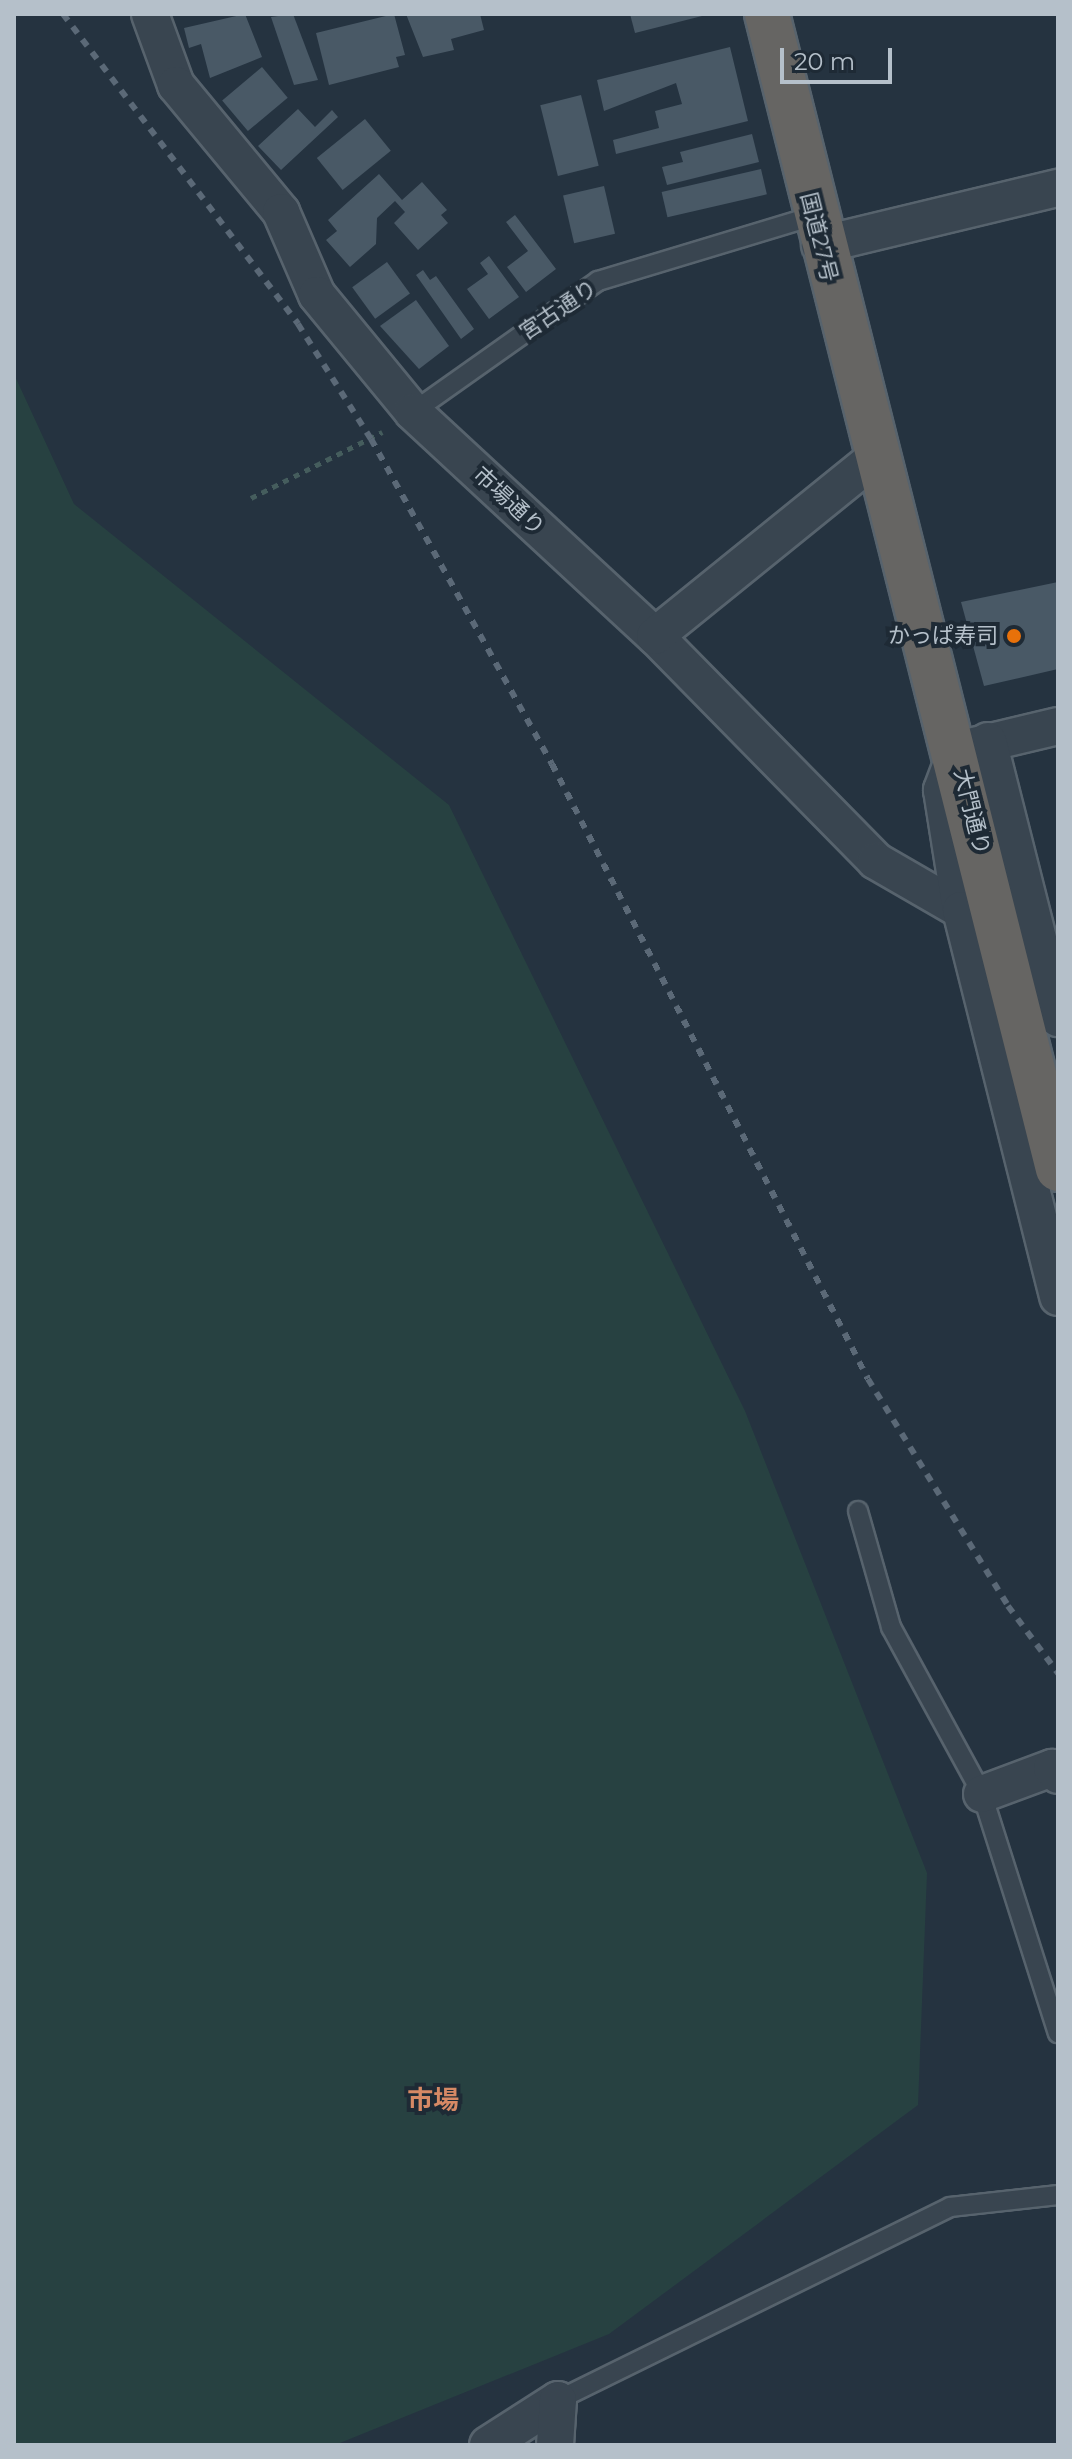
<!DOCTYPE html>
<html>
<head>
<meta charset="utf-8">
<style>
	body { margin:0 }
	#map { position:relative; width:1072px; height:2459px; overflow:hidden; background:#253340; font-family:Montserrat,"Noto Sans JP",sans-serif }
	div>[style] { position:absolute }
	.green>* { inset:0; background:#274141 }
	.building>* { inset:0; background:#495966; transform-origin:0 0 }
	.path>* { height:5px; margin-top:-2.5px; transform-origin:0; background:repeating-linear-gradient(90deg,#455d5d 0 6px,transparent 0 12px) }
	.roads { filter:drop-shadow(2px 0 #57636d) drop-shadow(-2px 0 #57636d) drop-shadow(0 2px #57636d) drop-shadow(0 -2px #57636d) }
	.service>* { height:18px; margin:-9px; padding:0 9px; transform-origin:9px; border-radius:9px; background:#394550 }
	.minor>* { height:36px; margin:-18px; padding:0 18px; transform-origin:18px; border-radius:18px; background:#394550 }
	.trunk>* { height:44px; margin:-22px; padding:0 22px; transform-origin:22px; border-radius:22px; background:#666563 }
	.rail>* { height:6px; margin-top:-3px; transform-origin:0; background:repeating-linear-gradient(90deg,#5b6977 0 8px,transparent 0 16px) }
	.dots>* { width:22px; height:22px; translate:-50% -50%; box-sizing:border-box; border:4px solid #1e2a35; border-radius:50% }
	span { translate:-50% -50%; white-space:nowrap; text-align:center; line-height:1.15; -webkit-text-stroke:8px #1e2a35; paint-order:stroke }
	.street-label { font-size:22px; color:#b5c0ca }
	.poi-label { font-size:22px; color:#b5c0ca }
	.right { translate:-100% -50%; text-align:right }
	.quarter-label { font-size:26px; color:#d68965; font-weight:700 }
	.frame { position:absolute; inset:0; border:16px solid #b5c0ca; pointer-events:none }
	.scale { position:absolute; left:780px; top:48px; width:112px; height:36px; box-sizing:border-box; border:4px solid #b5c0ca; border-top:0; padding-left:10px; font-size:24px; line-height:28px; white-space:nowrap; color:#b5c0ca; -webkit-text-stroke:6px #1e2a35; paint-order:stroke }
</style>
</head>
<body>
<div id="map">
	<div class="green">
		<div style="clip-path:polygon(14px 374px,74px 504px,449px 805px,745px 1411px,927px 1873px,918px 2105px,609px 2334px,335px 2445px,14px 2445px)"></div>
	</div>
	<div class="building">
		<div style="clip-path:polygon(245px 14px,262px 57px,210px 78px,201px 44px,189px 48px,184px 28px)"></div>
		<div style="clip-path:polygon(293px 14px,318px 80px,294px 85px,271px 17px)"></div>
		<div style="clip-path:polygon(394px 14px,405px 55px,396px 57px,399px 67px,329px 85px,316px 33px)"></div>
		<div style="clip-path:polygon(406px 14px,480px 14px,484px 30px,451px 39px,454px 50px,423px 57px)"></div>
		<div style="clip-path:polygon(630px 14px,706px 14px,706px 15px,635px 33px)"></div>
		<div style="clip-path:polygon(730px 47px,748px 121px,616px 154px,613px 140px,659px 128px,655px 111px,682px 104px,676px 83px,604px 111px,597px 80px)"></div>
		<div style="left:262px;top:67px;width:40px;height:52px;rotate:50deg"></div>
		<div style="left:581px;top:95px;width:73px;height:42px;rotate:76deg"></div>
		<div style="clip-path:polygon(298px 109px,315px 127px,332px 110px,338px 117px,281px 170px,258px 146px)"></div>
		<div style="left:365px;top:119px;width:41px;height:62px;rotate:51deg"></div>
		<div style="clip-path:polygon(752px 134px,759px 162px,667px 185px,662px 167px,683px 162px,680px 152px)"></div>
		<div style="left:761px;top:169px;width:26px;height:102px;rotate:77deg"></div>
		<div style="clip-path:polygon(379px 174px,402px 200px,422px 182px,447px 210px,441px 215px,448px 223px,418px 250px,394px 223px,405px 212px,395px 201px,377px 218px,376px 244px,350px 267px,326px 240px,337px 231px,328px 220px)"></div>
		<div style="left:604px;top:186px;width:49px;height:42px;rotate:77deg"></div>
		<div style="clip-path:polygon(515px 215px,556px 269px,526px 292px,507px 267px,528px 251px,506px 222px)"></div>
		<div style="clip-path:polygon(489px 256px,519px 297px,489px 319px,467px 289px,488px 274px,480px 263px)"></div>
		<div style="left:387px;top:262px;width:39px;height:43px;rotate:54deg"></div>
		<div style="clip-path:polygon(423px 270px,430px 280px,436px 276px,474px 329px,461px 339px,416px 275px)"></div>
		<div style="clip-path:polygon(416px 300px,449px 346px,419px 369px,380px 326px)"></div>
		<div style="clip-path:polygon(1058px 582px,1058px 669px,984px 686px,961px 602px)"></div>
	</div>
	<div class="path">
		<div style="left:251px;top:498px;width:147px;rotate:-26.7deg"></div>
	</div>
	<div class="roads">
		<div class="service">
			<div style="left:413px;top:412px;width:227px;rotate:-35.3deg"></div>
			<div style="left:598px;top:281px;width:225px;rotate:-16.8deg"></div>
			<div style="left:858px;top:1511px;width:121px;rotate:74.1deg"></div>
			<div style="left:891px;top:1627px;width:190px;rotate:61.4deg"></div>
			<div style="left:982px;top:1794px;width:251px;rotate:72.4deg"></div>
			<div style="left:558px;top:2400px;width:437px;rotate:-26.2deg"></div>
			<div style="left:950px;top:2207px;width:109px;rotate:-6.3deg"></div>
		</div>
		<div class="minor">
			<div style="left:150px;top:14px;width:76px;rotate:69.9deg"></div>
			<div style="left:176px;top:85px;width:165px;rotate:50.4deg"></div>
			<div style="left:281px;top:212px;width:90px;rotate:66.6deg"></div>
			<div style="left:317px;top:295px;width:151px;rotate:50.6deg"></div>
			<div style="left:413px;top:412px;width:330px;rotate:42.8deg"></div>
			<div style="left:655px;top:636px;width:315px;rotate:45.5deg"></div>
			<div style="left:876px;top:861px;width:98px;rotate:30deg"></div>
			<div style="left:820px;top:245px;width:245px;rotate:-13.5deg"></div>
			<div style="left:655px;top:636px;width:283px;rotate:-39deg"></div>
			<div style="left:1058px;top:726px;width:104px;rotate:166.6deg"></div>
			<div style="left:957px;top:750px;width:43px;rotate:110.6deg"></div>
			<div style="left:942px;top:790px;width:121px;rotate:81deg"></div>
			<div style="left:961px;top:910px;width:399px;rotate:75.9deg"></div>
			<div style="left:988px;top:741px;width:286px;rotate:75.8deg"></div>
			<div style="left:982px;top:1794px;width:75px;rotate:-20.4deg"></div>
			<div style="left:1052px;top:1768px;width:9px;rotate:49deg"></div>
			<div style="left:488px;top:2445px;width:83px;rotate:-32.7deg"></div>
			<div style="left:555px;top:2445px;width:45px;rotate:-86.2deg"></div>
		</div>
		<div class="trunk">
			<div style="left:767px;top:14px;width:1191px;rotate:75.86deg"></div>
		</div>
	</div>
	<div class="rail">
		<div style="left:63px;top:14px;width:389px;rotate:52.8deg"></div>
		<div style="left:298px;top:324px;width:136px;rotate:57.6deg"></div>
		<div style="left:371px;top:439px;width:372px;rotate:60.9deg"></div>
		<div style="left:552px;top:764px;width:691px;rotate:62.8deg"></div>
		<div style="left:868px;top:1379px;width:267px;rotate:58.3deg"></div>
		<div style="left:1008px;top:1606px;width:84px;rotate:53.3deg"></div>
	</div>
	<div class="dots">
		<div style="left:1014px;top:636px;background:#e8710a"></div>
	</div>
	<div class="street-label">
		<span style="left:819px;top:237px;rotate:76deg">国道27号</span>
		<span style="left:558px;top:310px;rotate:-34deg">宮古通り</span>
		<span style="left:509px;top:501px;rotate:43deg">市場通り</span>
		<span style="left:972px;top:812px;rotate:76deg">大門通り</span>
	</div>
	<div class="poi-label">
		<span class="right" style="left:998px;top:636px">かっぱ寿司</span>
	</div>
	<div class="quarter-label">
		<span style="left:433px;top:2101px">市場</span>
	</div>
	<div class="frame"></div>
	<div class="scale">20 m</div>
</div>
</body>
</html>
